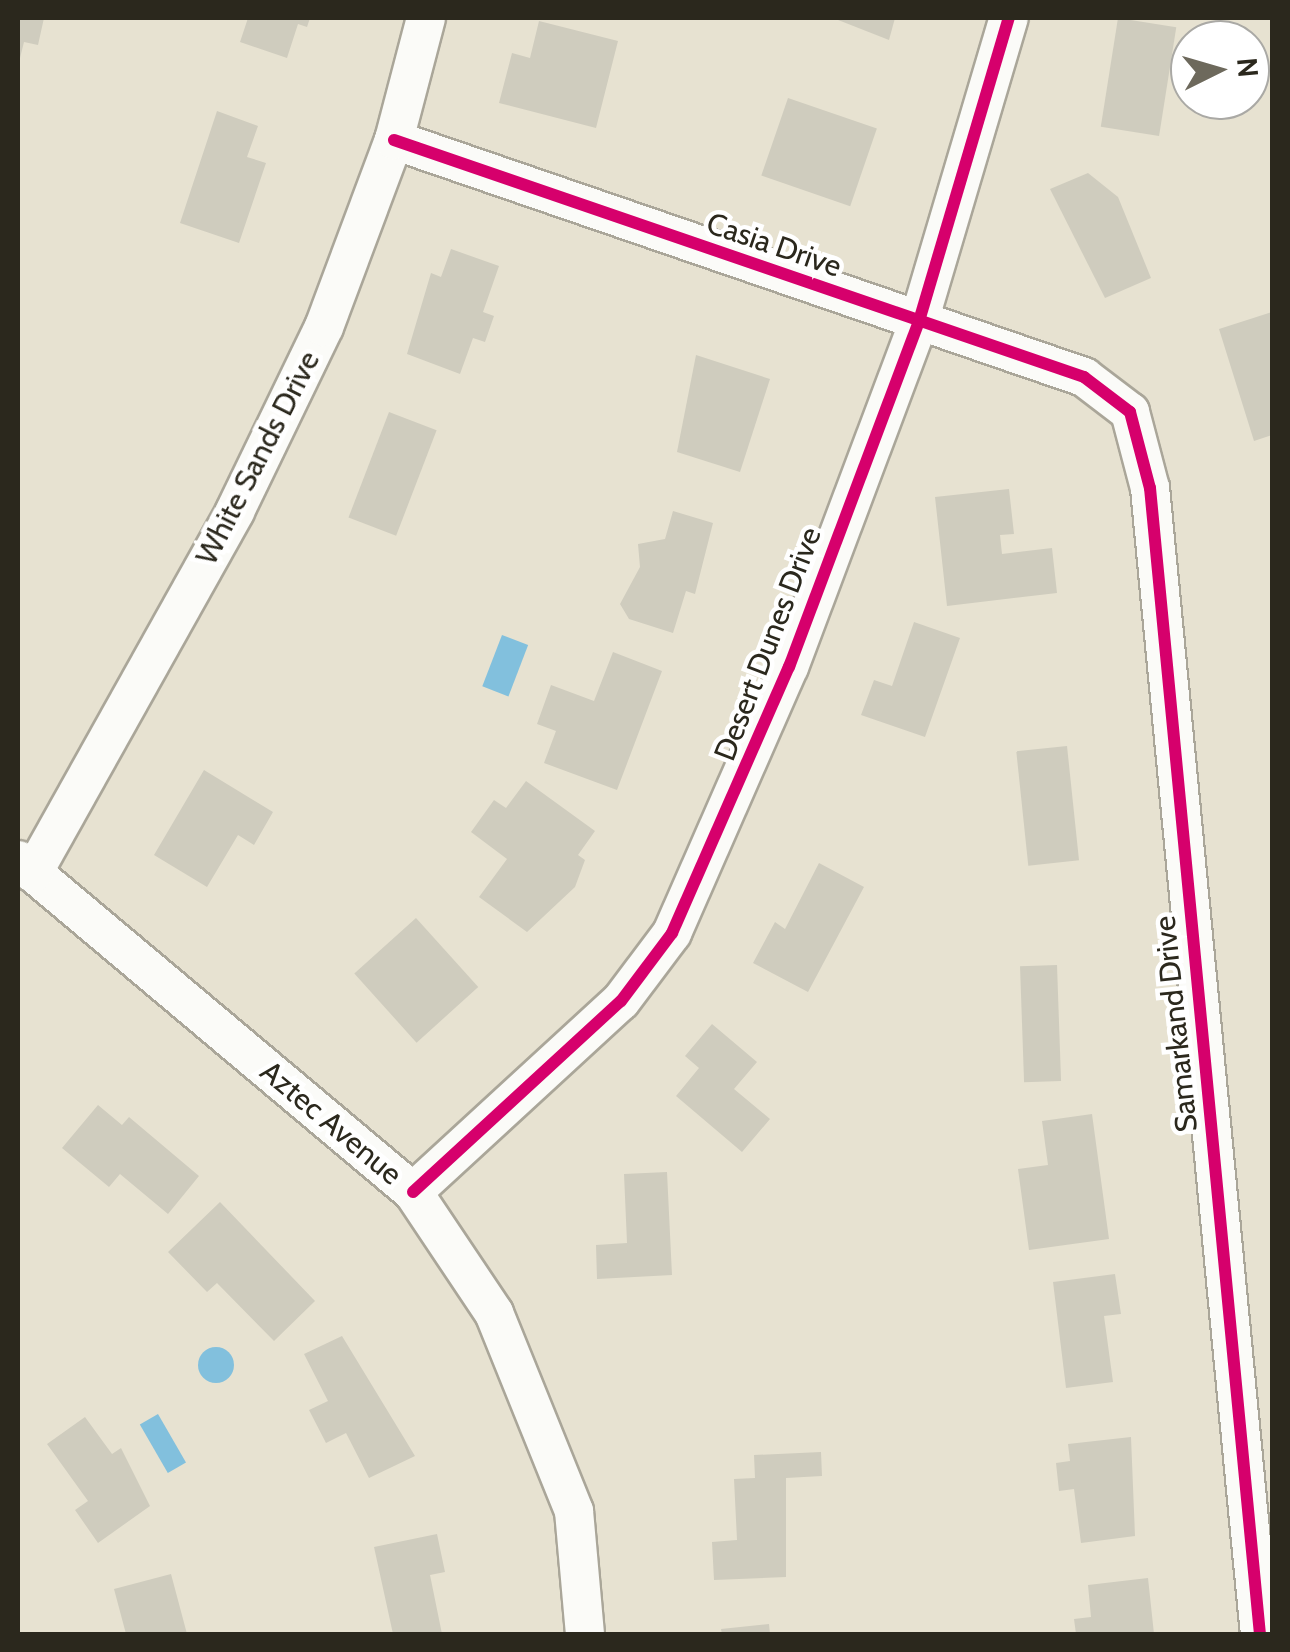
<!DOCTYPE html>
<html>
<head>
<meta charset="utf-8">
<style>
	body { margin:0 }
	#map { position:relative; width:1290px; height:1652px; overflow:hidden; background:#e7e2d1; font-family:Cabin,sans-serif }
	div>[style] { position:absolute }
	.water>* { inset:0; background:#82c0dd; transform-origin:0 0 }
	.round { border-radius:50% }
	.building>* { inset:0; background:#cfccbe; transform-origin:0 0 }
	.roads { filter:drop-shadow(2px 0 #aaa699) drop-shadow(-2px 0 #aaa699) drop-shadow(0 2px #aaa699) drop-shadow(0 -2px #aaa699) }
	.minor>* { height:38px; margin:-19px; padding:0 19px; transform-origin:19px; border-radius:19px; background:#fbfbf8 }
	.cycleway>* { height:12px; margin:-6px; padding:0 6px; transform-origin:6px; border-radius:6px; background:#d6006c }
	span { translate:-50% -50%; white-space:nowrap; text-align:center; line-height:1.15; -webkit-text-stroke:9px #fff; paint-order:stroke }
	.street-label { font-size:30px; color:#2b281d }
	.frame { position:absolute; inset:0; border:20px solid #2b281d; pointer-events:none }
	.north { position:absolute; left:1170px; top:20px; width:100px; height:100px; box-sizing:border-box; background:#fff; border:2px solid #aaa9a5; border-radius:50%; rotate:85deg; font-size:28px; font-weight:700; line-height:40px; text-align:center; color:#2b281d }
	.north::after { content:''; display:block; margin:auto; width:35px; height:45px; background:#6d695c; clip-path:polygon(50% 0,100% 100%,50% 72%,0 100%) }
</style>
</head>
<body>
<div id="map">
	<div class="water">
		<div style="left:502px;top:635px;width:28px;height:55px;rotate:21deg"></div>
		<div class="round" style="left:198px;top:1347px;width:36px;height:36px"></div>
		<div style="left:158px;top:1414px;width:56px;height:21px;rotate:60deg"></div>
	</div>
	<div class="building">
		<div style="clip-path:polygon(18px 18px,44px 18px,38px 45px,24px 42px,19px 62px)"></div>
		<div style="clip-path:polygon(248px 18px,310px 18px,307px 27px,298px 24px,287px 58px,240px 42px)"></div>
		<div style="clip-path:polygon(833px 18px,895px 18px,889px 40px)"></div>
		<div style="left:1118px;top:18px;width:59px;height:110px;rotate:9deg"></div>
		<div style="clip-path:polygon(539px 21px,618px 41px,596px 128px,499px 103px,512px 53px,530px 58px)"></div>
		<div style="left:788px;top:98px;width:94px;height:82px;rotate:19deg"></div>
		<div style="clip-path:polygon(217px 111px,258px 126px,247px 157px,266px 163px,239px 243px,180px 223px)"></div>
		<div style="clip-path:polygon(1088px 173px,1118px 197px,1151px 278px,1105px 298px,1050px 189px)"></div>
		<div style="clip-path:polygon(451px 249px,499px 266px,483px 312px,494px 316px,485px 342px,473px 338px,460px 374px,407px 354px,431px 273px,441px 277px)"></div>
		<div style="clip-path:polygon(1272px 312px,1272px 435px,1254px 441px,1219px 329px)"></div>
		<div style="clip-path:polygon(696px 355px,770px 379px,740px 472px,677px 452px)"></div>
		<div style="left:389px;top:412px;width:51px;height:113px;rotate:21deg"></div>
		<div style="clip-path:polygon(1009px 489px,1014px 534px,1000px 535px,1002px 554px,1052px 548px,1057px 593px,947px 606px,935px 497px)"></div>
		<div style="clip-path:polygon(673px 511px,713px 523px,695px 594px,686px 591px,673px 633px,629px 619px,620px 604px,640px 567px,638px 544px,665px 539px)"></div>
		<div style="clip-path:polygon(914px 622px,960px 638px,925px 737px,861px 715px,874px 680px,892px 686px)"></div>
		<div style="clip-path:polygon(613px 652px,662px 671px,617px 790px,544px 763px,556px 731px,537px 724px,551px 685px,594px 701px)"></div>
		<div style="left:1067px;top:746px;width:115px;height:51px;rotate:84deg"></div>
		<div style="clip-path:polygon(204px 770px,273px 812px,254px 845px,238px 835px,207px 887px,154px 855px)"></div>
		<div style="clip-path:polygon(526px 781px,595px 831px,578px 855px,585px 860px,575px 887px,527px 932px,479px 897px,507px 859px,471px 832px,494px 800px,506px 808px)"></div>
		<div style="clip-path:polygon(819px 863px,864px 887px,808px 992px,753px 963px,775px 922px,785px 929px)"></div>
		<div style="left:416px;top:918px;width:93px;height:83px;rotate:48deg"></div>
		<div style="left:1057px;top:965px;width:116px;height:37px;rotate:88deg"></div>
		<div style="clip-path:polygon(712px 1024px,757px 1062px,734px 1089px,770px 1119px,742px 1152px,676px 1096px,699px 1068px,685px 1056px)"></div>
		<div style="clip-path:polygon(98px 1105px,122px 1125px,129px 1117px,199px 1176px,168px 1214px,120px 1174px,109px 1187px,62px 1148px)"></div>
		<div style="clip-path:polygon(1092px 1114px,1109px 1239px,1029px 1250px,1018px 1169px,1048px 1165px,1042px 1121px)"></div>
		<div style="clip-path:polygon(667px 1172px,672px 1275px,597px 1279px,596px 1245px,627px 1243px,624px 1174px)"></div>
		<div style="clip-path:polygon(220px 1202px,315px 1301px,274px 1341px,217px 1283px,207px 1292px,168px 1252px)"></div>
		<div style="clip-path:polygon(1115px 1274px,1121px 1314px,1104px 1316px,1113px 1382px,1066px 1388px,1053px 1282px)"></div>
		<div style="clip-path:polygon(342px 1336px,415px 1456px,369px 1478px,346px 1433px,326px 1443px,309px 1410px,328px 1401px,304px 1354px)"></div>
		<div style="clip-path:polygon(85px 1417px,112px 1454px,121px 1448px,150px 1506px,98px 1543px,75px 1510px,88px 1501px,47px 1444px)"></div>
		<div style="clip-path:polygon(1131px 1437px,1135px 1536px,1081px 1543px,1074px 1489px,1059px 1491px,1056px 1463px,1070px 1461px,1068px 1444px)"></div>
		<div style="clip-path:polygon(821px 1452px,822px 1476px,786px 1478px,786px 1577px,714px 1580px,712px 1542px,737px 1540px,734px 1479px,755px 1478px,754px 1455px)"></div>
		<div style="clip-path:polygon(437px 1534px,445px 1572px,430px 1575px,442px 1634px,393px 1634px,374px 1547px)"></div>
		<div style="clip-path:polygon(171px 1574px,187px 1634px,126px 1634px,114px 1589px)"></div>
		<div style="clip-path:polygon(1148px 1578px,1154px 1634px,1076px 1634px,1074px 1619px,1091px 1617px,1088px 1585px)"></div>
		<div style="clip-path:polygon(769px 1624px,770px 1634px,722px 1634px,721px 1629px)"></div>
	</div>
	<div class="roads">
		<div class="minor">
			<div style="left:394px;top:140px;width:730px;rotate:18.96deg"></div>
			<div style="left:1084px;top:377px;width:58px;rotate:37.3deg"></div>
			<div style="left:1130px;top:412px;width:79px;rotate:75.3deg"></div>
			<div style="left:1150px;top:488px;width:1151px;rotate:84.52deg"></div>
			<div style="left:18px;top:860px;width:516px;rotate:40.05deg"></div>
			<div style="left:413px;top:1192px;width:146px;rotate:56.2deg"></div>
			<div style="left:494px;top:1313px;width:214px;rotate:68deg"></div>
			<div style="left:574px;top:1511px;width:123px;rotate:84.9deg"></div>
			<div style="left:33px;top:873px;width:415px;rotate:-60.8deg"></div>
			<div style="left:235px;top:511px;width:204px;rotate:-64.2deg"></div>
			<div style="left:324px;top:327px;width:200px;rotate:-69.5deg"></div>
			<div style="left:394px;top:140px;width:126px;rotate:-75.3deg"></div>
			<div style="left:413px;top:1192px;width:282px;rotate:-42.6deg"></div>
			<div style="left:621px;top:1001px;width:85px;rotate:-53.1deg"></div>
			<div style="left:672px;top:933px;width:291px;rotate:-66.3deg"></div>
			<div style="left:789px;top:667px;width:370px;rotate:-69.4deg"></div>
			<div style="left:919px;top:321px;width:316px;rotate:-73.5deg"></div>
		</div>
	</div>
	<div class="cycleway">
		<div style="left:394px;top:140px;width:730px;rotate:18.96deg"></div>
		<div style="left:1084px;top:377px;width:58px;rotate:37.3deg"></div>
		<div style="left:1130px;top:412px;width:79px;rotate:75.3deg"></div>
		<div style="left:1150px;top:488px;width:1151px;rotate:84.52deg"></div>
		<div style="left:413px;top:1192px;width:282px;rotate:-42.6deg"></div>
		<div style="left:621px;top:1001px;width:85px;rotate:-53.1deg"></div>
		<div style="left:672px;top:933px;width:291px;rotate:-66.3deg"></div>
		<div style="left:789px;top:667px;width:370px;rotate:-69.4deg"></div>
		<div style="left:919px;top:321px;width:316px;rotate:-73.5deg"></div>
	</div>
	<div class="street-label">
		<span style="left:774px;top:245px;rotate:19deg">Casia Drive</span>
		<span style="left:258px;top:458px;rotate:-63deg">White Sands Drive</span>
		<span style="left:768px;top:644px;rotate:-69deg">Desert Dunes Drive</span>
		<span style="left:1176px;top:1024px;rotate:-96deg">Samarkand Drive</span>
		<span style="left:331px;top:1123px;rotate:40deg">Aztec Avenue</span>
	</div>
	<div class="frame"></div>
	<div class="north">N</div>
</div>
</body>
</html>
